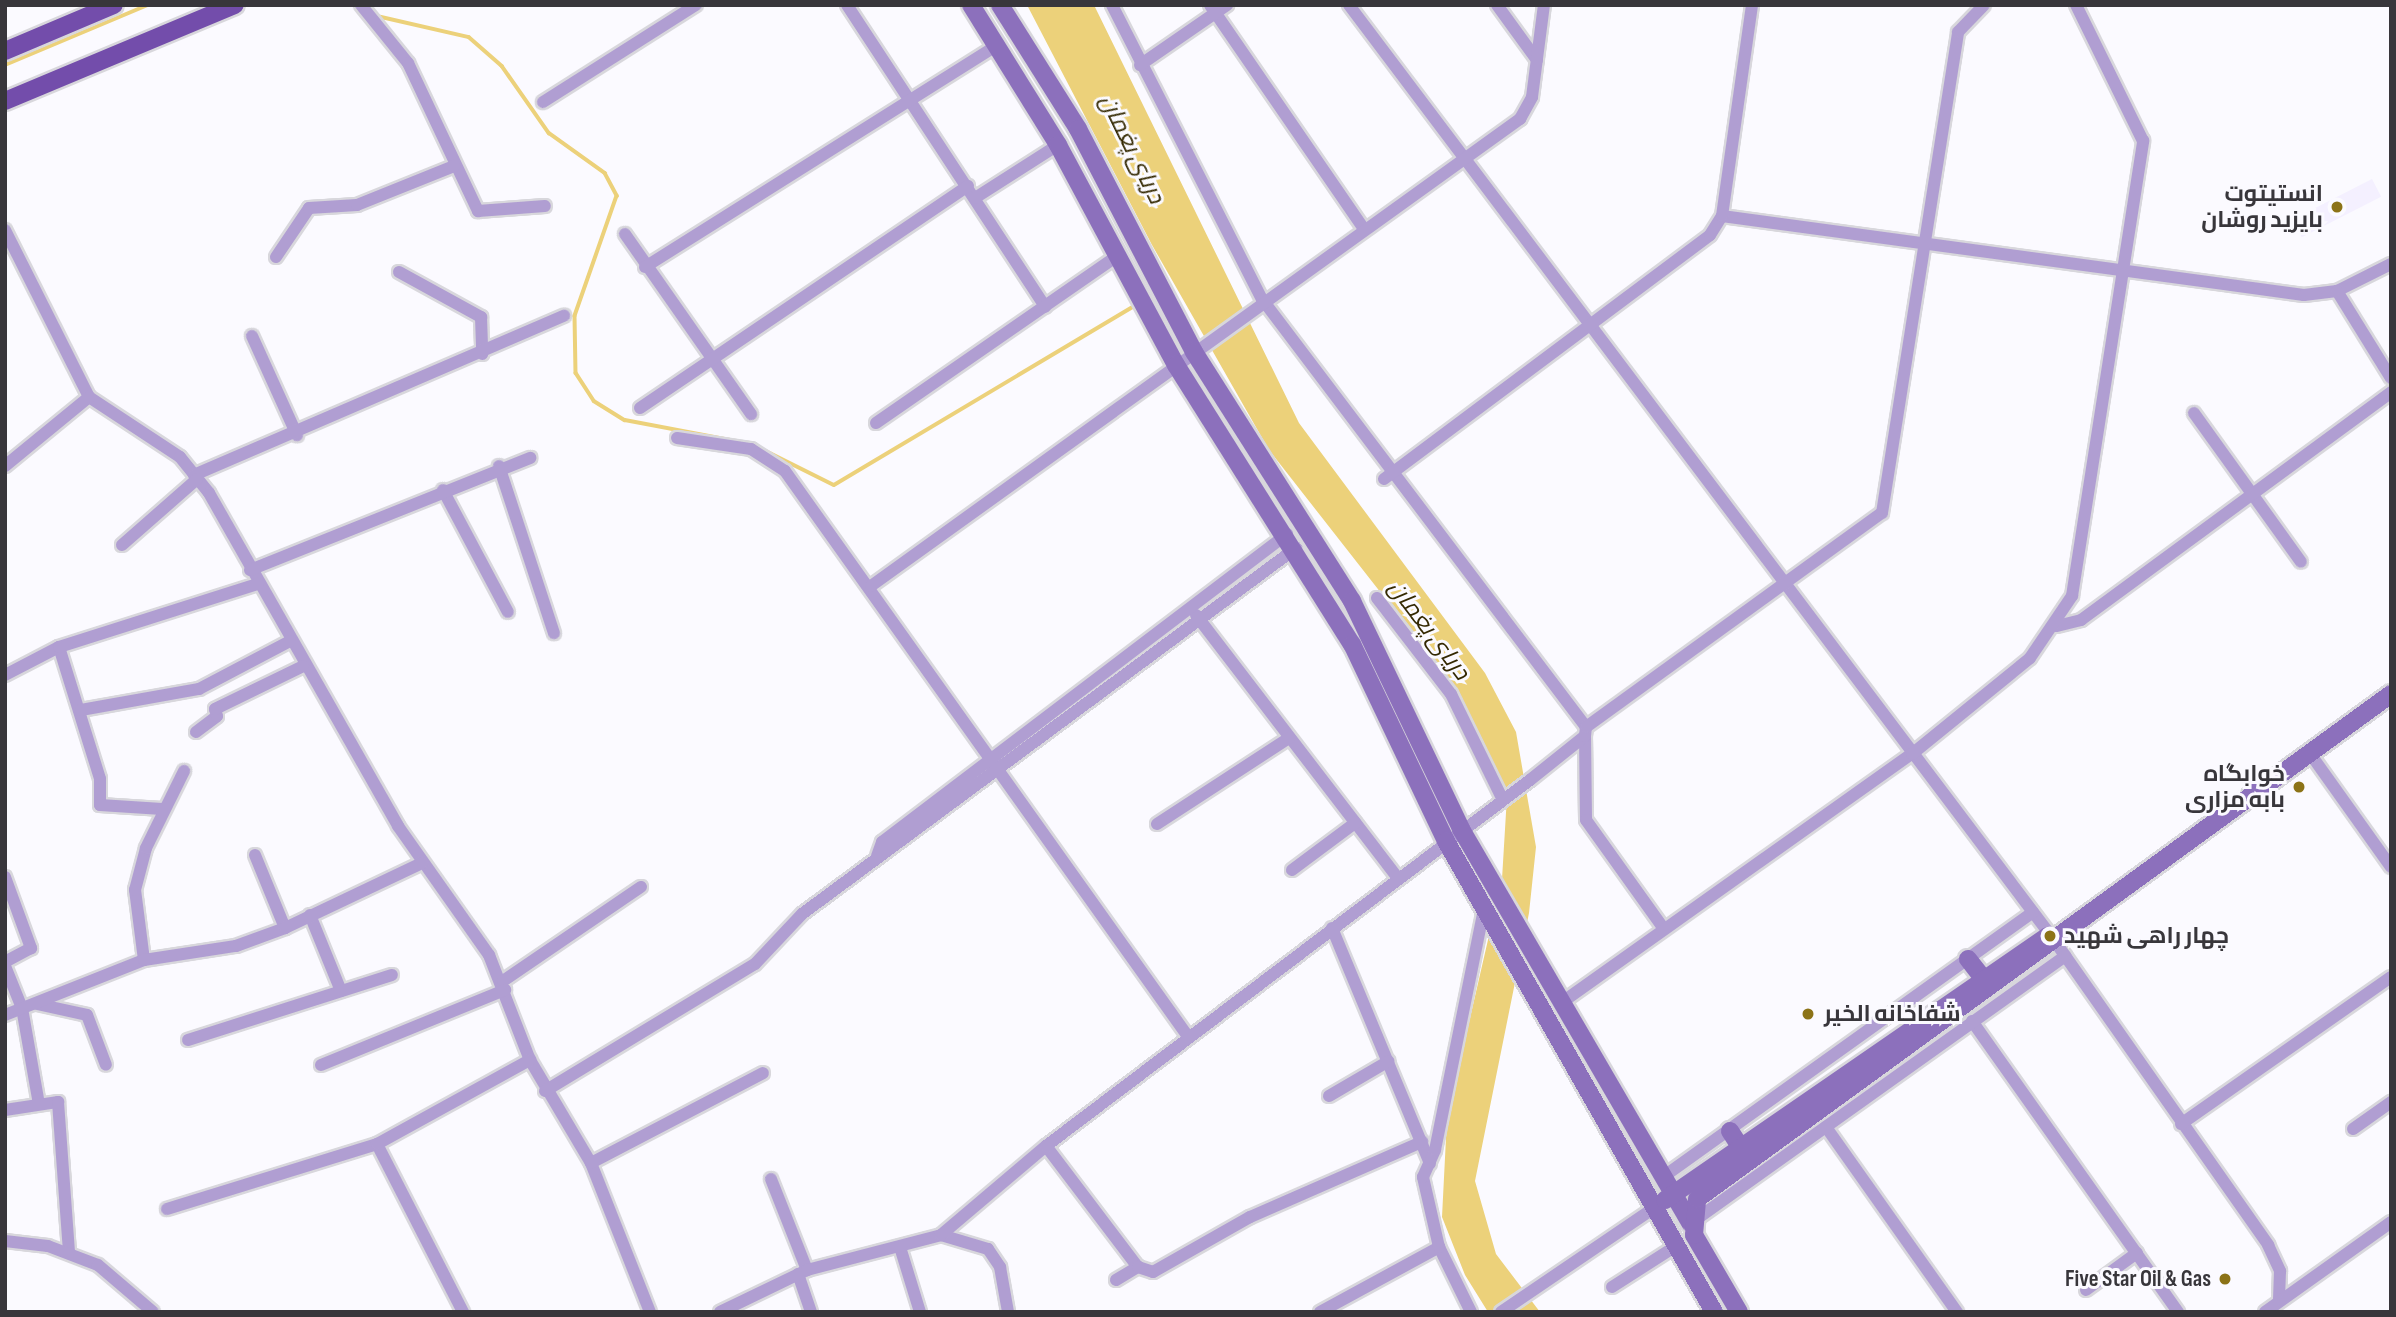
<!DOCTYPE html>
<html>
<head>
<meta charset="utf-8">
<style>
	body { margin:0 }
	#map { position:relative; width:2396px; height:1317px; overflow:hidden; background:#fbfaff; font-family:"Sofia Sans Condensed",Cairo,sans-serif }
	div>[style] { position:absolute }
	.built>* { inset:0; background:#f4f0ff; transform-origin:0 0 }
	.water>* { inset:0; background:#ecd17a }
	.stream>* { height:3.5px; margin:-1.75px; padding:0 1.75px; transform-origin:1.75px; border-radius:1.75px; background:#ecd17a }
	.roads { filter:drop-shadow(2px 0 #d8d7dc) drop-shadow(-2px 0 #d8d7dc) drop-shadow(0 2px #d8d7dc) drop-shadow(0 -2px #d8d7dc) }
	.minor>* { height:12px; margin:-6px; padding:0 6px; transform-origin:6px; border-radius:6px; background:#b09ed2 }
	.secondary>* { height:18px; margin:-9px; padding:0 9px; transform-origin:9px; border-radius:9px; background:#8c70bc }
	.primary>* { height:18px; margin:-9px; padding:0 9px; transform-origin:9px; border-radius:9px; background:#734dab }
	.dots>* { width:19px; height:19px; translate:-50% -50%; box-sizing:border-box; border:4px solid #fbfaff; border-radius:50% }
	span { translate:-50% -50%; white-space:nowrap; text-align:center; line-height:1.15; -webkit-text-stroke:6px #fbfaff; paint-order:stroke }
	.poi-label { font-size:23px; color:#38363b; font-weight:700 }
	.right { translate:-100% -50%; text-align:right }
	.left { translate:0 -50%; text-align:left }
	.water-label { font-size:24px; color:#342902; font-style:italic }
	.frame { position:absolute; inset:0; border:7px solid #38363b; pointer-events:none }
</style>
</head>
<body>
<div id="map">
	<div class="built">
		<div style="left:2372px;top:179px;width:20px;height:89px;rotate:63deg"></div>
	</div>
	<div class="water">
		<div style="clip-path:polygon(1027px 5px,1094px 5px,1299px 423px,1485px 673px,1516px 732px,1536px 847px,1529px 913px,1475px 1181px,1496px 1254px,1540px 1312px,1488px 1312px,1465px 1275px,1442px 1217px,1447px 1118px,1502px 879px,1507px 796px,1446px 676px,1269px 450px,1152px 245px)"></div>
	</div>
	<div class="stream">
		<div style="left:377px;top:16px;width:94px;rotate:12.9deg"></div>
		<div style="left:469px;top:37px;width:44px;rotate:41.3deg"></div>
		<div style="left:502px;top:66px;width:82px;rotate:55deg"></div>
		<div style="left:549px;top:133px;width:69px;rotate:35.5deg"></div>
		<div style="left:605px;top:173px;width:26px;rotate:62deg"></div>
		<div style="left:617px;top:196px;width:127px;rotate:109.3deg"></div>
		<div style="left:575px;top:316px;width:57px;rotate:89deg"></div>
		<div style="left:576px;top:373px;width:33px;rotate:57deg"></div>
		<div style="left:594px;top:401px;width:36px;rotate:32deg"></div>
		<div style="left:625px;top:420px;width:124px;rotate:10.7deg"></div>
		<div style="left:5px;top:65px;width:155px;rotate:-22.8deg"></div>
		<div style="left:754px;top:445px;width:89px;rotate:26.6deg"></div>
		<div style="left:834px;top:485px;width:354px;rotate:-30.8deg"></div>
	</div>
	<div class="roads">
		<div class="minor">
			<div style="left:361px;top:5px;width:75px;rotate:51deg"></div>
			<div style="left:408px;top:63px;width:164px;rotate:64.7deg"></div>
			<div style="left:478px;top:211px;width:67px;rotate:-4.3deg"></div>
			<div style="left:847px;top:5px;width:361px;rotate:56.7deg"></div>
			<div style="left:1112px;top:5px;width:330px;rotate:63deg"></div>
			<div style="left:1262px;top:299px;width:537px;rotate:52.87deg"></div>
			<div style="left:1210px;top:5px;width:272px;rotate:55.5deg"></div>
			<div style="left:1349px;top:5px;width:1171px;rotate:52.98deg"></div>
			<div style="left:2054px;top:940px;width:373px;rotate:54.9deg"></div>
			<div style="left:2268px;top:1245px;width:29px;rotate:65deg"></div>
			<div style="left:2280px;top:1271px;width:28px;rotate:92deg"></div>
			<div style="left:1497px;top:5px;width:68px;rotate:54deg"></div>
			<div style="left:1140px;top:65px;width:106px;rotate:-34.6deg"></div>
			<div style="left:543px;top:102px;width:181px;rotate:-32.4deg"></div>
			<div style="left:975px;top:198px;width:98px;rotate:-32.6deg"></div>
			<div style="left:1722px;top:216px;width:587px;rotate:7.73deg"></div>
			<div style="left:2304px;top:295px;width:33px;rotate:-7deg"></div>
			<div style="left:2337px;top:291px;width:60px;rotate:-26.6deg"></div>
			<div style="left:5px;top:230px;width:187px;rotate:63.3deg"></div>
			<div style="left:89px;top:397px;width:109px;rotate:33.4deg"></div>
			<div style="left:180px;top:457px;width:46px;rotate:51.1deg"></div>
			<div style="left:209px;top:493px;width:383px;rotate:60.4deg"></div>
			<div style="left:398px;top:826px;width:158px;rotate:54.8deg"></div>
			<div style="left:489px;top:955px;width:113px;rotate:68.7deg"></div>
			<div style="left:530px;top:1060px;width:120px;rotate:59.4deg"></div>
			<div style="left:591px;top:1163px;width:160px;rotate:68.4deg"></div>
			<div style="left:625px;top:234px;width:220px;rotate:55deg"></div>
			<div style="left:276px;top:257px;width:59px;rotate:-56deg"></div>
			<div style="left:309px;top:208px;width:48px;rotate:-3.6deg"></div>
			<div style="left:357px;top:205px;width:105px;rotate:-21.9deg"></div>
			<div style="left:645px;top:267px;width:418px;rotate:-32.2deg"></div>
			<div style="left:399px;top:272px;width:94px;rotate:28.8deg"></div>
			<div style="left:481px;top:317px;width:37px;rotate:88deg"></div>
			<div style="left:2337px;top:291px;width:102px;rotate:58.2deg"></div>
			<div style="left:252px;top:336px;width:109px;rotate:65.6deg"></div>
			<div style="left:640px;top:408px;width:396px;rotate:-34.1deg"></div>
			<div style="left:2194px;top:413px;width:183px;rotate:54.3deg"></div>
			<div style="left:876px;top:423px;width:292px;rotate:-34.7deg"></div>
			<div style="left:677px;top:438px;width:75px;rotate:8.5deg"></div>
			<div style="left:751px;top:449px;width:40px;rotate:32.9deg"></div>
			<div style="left:785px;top:471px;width:696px;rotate:54.53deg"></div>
			<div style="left:5px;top:466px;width:109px;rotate:-39.4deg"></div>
			<div style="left:499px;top:466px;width:176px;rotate:71.8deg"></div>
			<div style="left:194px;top:475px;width:403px;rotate:-23.3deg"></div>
			<div style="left:1384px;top:479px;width:407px;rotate:-36.8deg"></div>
			<div style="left:1710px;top:235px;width:22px;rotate:-58deg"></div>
			<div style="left:1722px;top:216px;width:213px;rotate:-81.9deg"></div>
			<div style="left:443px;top:490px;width:138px;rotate:62deg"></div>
			<div style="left:122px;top:545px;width:100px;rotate:-41.3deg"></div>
			<div style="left:250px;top:570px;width:302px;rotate:-21.8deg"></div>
			<div style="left:871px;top:586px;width:800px;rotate:-35.74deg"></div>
			<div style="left:1520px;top:119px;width:25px;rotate:-61deg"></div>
			<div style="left:1532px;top:97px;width:93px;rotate:-82.6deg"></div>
			<div style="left:1377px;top:598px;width:121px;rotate:52.4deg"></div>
			<div style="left:1451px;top:694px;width:116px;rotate:63.9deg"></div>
			<div style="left:1196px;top:615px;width:332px;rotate:52.5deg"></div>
			<div style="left:2057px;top:626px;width:25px;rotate:-14deg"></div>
			<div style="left:2081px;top:620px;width:385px;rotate:-36.3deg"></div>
			<div style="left:59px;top:647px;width:138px;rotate:72.7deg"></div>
			<div style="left:100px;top:779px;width:26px;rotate:90deg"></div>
			<div style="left:100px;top:805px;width:62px;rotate:3.7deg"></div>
			<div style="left:5px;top:675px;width:61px;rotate:-27.4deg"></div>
			<div style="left:59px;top:647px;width:209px;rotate:-17.6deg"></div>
			<div style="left:81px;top:710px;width:120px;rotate:-10.1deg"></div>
			<div style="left:199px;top:689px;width:103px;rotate:-27.8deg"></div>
			<div style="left:196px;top:732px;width:26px;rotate:-37deg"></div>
			<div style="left:217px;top:716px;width:7px;rotate:-106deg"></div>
			<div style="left:215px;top:709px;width:98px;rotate:-26deg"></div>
			<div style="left:1585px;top:736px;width:84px;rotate:89.3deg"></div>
			<div style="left:1586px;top:820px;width:134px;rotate:54.4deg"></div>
			<div style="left:2309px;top:752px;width:141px;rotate:54.5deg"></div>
			<div style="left:1157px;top:824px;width:158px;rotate:-33.1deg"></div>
			<div style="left:255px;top:855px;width:79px;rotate:67.7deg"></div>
			<div style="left:877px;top:856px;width:15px;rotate:-70deg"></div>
			<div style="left:882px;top:842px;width:509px;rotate:-37.25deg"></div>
			<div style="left:1292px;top:870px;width:79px;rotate:-36.7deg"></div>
			<div style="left:5px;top:877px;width:76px;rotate:69.9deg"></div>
			<div style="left:31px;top:948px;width:30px;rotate:152deg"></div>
			<div style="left:310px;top:915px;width:82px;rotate:67.8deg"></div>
			<div style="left:1332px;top:928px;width:255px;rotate:67.4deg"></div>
			<div style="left:144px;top:960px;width:71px;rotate:-97.3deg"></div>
			<div style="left:135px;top:890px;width:43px;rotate:-75.3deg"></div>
			<div style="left:146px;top:848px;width:86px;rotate:-63.7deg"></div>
			<div style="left:5px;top:966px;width:45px;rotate:68deg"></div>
			<div style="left:22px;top:1008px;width:97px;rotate:80deg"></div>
			<div style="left:503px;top:981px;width:167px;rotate:-34.3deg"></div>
			<div style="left:1561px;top:1003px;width:430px;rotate:-35.4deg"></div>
			<div style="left:1912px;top:754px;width:152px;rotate:-39.1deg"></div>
			<div style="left:2030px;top:658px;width:75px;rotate:-55.9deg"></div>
			<div style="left:2072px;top:596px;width:461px;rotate:-81.1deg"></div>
			<div style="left:2143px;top:141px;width:152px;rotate:-116.2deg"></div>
			<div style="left:37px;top:1004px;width:51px;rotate:12.4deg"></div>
			<div style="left:87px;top:1015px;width:53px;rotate:69.2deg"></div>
			<div style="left:5px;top:1015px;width:149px;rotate:-21.6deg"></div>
			<div style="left:144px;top:960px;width:93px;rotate:-8.7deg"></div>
			<div style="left:236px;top:946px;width:52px;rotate:-20.2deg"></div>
			<div style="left:285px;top:928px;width:152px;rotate:-25.4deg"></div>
			<div style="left:1972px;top:1021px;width:357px;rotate:54.7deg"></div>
			<div style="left:188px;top:1040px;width:214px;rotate:-17.7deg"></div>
			<div style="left:321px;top:1065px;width:199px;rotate:-22.2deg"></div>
			<div style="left:545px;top:1091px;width:245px;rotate:-31.2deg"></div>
			<div style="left:755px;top:964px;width:69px;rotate:-46.8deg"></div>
			<div style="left:802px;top:914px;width:615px;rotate:-36.53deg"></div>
			<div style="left:1329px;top:1096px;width:69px;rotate:-30.3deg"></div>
			<div style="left:5px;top:1110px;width:54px;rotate:-8.6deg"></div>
			<div style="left:58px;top:1102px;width:151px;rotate:85.8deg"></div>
			<div style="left:2181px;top:1124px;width:256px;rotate:-35deg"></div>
			<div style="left:1826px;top:1127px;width:227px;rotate:54.7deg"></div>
			<div style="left:2353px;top:1129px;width:47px;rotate:-35.4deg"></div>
			<div style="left:377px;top:1144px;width:189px;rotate:62.9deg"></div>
			<div style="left:1046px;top:1146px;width:152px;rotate:52.8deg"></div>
			<div style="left:591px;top:1163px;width:194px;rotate:-27.6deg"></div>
			<div style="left:1663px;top:1177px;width:455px;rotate:-35.6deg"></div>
			<div style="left:771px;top:1179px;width:98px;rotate:68.4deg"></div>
			<div style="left:167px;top:1209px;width:220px;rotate:-17.2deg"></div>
			<div style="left:377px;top:1144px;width:175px;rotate:-28.8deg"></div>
			<div style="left:1691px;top:1223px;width:460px;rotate:-35.5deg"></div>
			<div style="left:941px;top:1235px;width:49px;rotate:16.6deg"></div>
			<div style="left:988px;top:1249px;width:22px;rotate:56deg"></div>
			<div style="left:1000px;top:1267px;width:46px;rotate:79.9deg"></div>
			<div style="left:5px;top:1241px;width:43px;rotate:6.6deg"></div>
			<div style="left:48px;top:1246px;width:53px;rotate:20.8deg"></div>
			<div style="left:98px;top:1265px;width:72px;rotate:40.5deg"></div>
			<div style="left:900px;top:1247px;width:68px;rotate:72.9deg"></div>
			<div style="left:798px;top:1274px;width:40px;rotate:71.1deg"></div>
			<div style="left:1116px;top:1280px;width:26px;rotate:-31deg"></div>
			<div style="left:1138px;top:1267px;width:16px;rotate:18deg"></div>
			<div style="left:1153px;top:1272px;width:112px;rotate:-29.6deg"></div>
			<div style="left:1250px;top:1217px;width:188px;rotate:-23.6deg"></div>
			<div style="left:1612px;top:1287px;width:76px;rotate:-32.6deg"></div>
			<div style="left:2086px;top:1290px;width:63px;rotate:-36deg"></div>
			<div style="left:720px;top:1312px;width:97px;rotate:-25.8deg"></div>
			<div style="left:807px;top:1270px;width:138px;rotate:-14.6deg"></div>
			<div style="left:941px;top:1235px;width:138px;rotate:-40.3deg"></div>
			<div style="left:1046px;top:1146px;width:607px;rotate:-37.1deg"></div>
			<div style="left:1530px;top:780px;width:70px;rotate:-38.7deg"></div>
			<div style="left:1585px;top:736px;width:9px;rotate:-84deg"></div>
			<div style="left:1586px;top:727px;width:365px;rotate:-35.9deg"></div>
			<div style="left:1882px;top:513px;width:487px;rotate:-81deg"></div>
			<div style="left:1958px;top:32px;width:37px;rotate:-46deg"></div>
			<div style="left:1320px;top:1312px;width:136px;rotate:-28.6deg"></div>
			<div style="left:1471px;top:1312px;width:72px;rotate:-116.2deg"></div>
			<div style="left:1439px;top:1247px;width:72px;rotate:-102.9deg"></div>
			<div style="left:1423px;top:1177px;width:30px;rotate:-66deg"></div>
			<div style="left:1435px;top:1150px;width:246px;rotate:-78.5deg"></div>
			<div style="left:1501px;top:1312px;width:185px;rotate:-34.2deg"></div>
			<div style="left:2265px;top:1312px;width:155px;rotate:-35.5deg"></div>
		</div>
		<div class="secondary">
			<div style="left:971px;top:5px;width:165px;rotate:58.1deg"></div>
			<div style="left:1058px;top:145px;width:250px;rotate:61.8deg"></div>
			<div style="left:1176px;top:365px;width:330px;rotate:57.8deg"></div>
			<div style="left:1352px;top:644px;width:218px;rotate:64.5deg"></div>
			<div style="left:1446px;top:841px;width:542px;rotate:60.36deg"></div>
			<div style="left:1000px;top:5px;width:146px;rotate:57.8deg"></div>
			<div style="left:1078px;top:129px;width:251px;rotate:62.5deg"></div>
			<div style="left:1194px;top:352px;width:295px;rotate:57.6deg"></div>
			<div style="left:1352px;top:601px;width:253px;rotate:64.4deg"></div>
			<div style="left:1461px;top:829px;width:456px;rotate:59.8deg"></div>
			<div style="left:1968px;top:959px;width:23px;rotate:52deg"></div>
			<div style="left:1730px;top:1131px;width:20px;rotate:57deg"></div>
			<div style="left:1665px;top:1200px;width:465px;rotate:-34.6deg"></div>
			<div style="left:1739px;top:1312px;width:89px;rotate:-120.3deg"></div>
			<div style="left:1694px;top:1235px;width:36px;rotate:-85deg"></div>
			<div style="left:1697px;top:1199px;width:858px;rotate:-36.04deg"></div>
		</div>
		<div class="primary">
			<div style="left:5px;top:51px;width:118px;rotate:-22.9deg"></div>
			<div style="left:5px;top:101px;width:249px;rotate:-22.7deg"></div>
		</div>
	</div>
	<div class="dots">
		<div style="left:2337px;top:207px;background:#8c7317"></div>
		<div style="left:2299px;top:787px;background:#8c7317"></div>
		<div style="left:2050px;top:936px;background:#8c7317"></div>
		<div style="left:1808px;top:1014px;background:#8c7317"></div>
		<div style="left:2225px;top:1279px;background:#8c7317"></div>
	</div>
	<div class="poi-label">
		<span class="right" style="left:2323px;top:207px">انستیتوت<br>بایزید روشان</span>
		<span class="right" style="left:2285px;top:787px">خوابگاه<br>بابه مزاری</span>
		<span class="left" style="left:2064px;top:936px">چهار راهی شهید</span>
		<span class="left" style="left:1824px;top:1014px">شفاخانه الخیر</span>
		<span class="right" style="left:2211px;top:1279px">Five Star Oil &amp; Gas</span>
	</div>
	<div class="water-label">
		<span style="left:1132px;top:149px;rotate:64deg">دریای پغمان</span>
		<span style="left:1429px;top:630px;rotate:53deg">دریای پغمان</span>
	</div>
	<div class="frame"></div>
</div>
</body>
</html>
